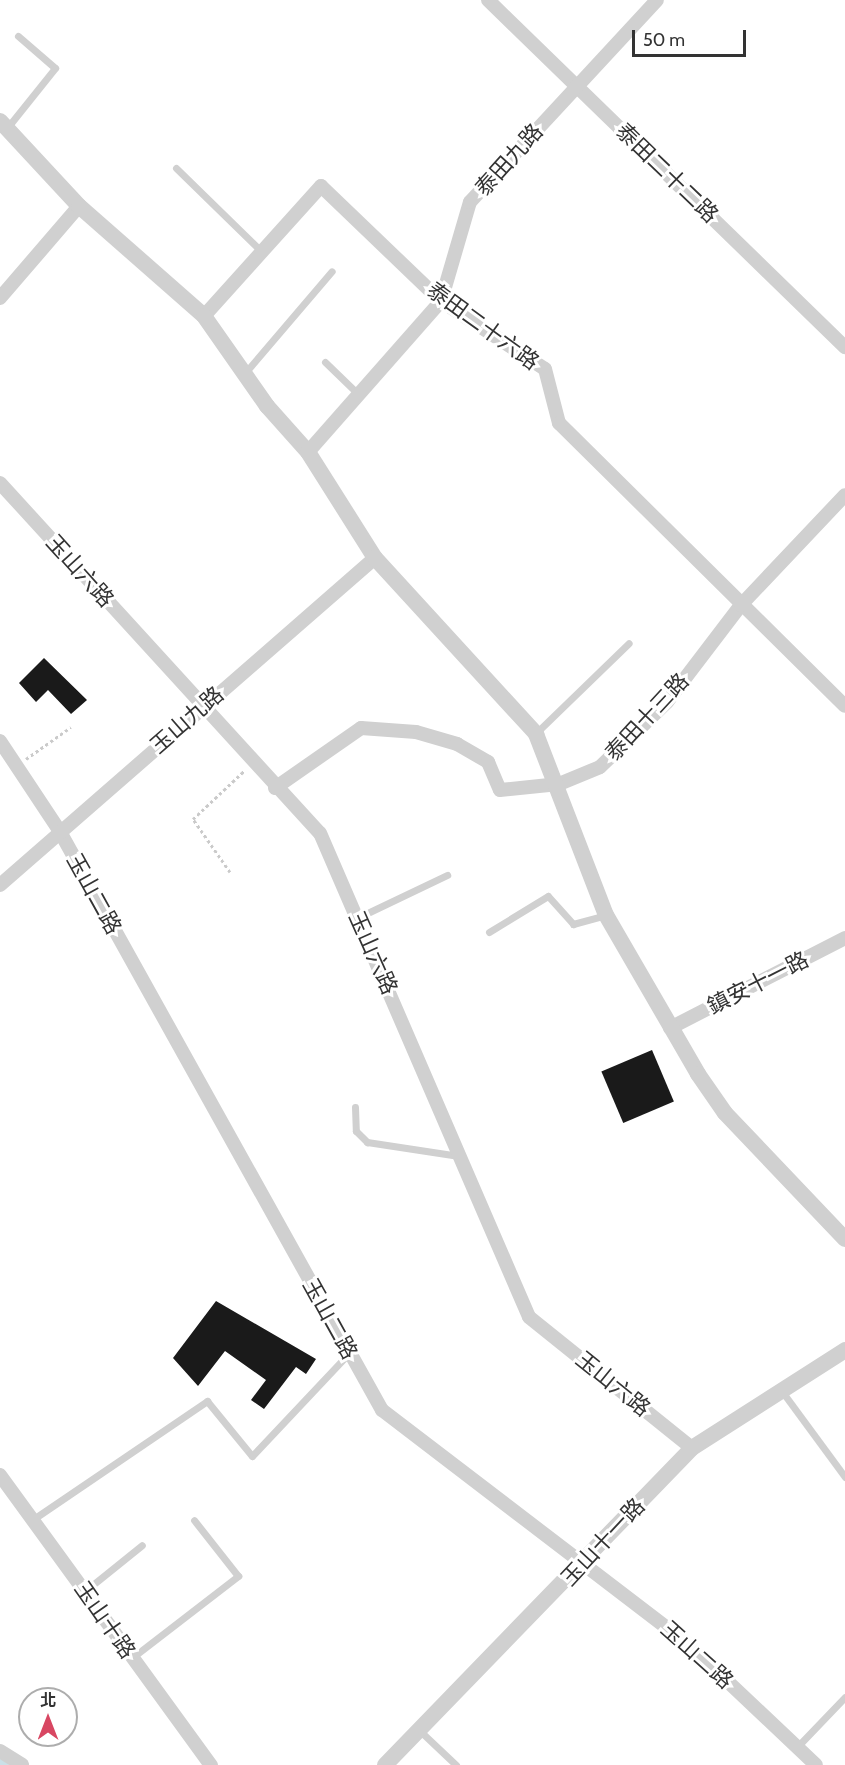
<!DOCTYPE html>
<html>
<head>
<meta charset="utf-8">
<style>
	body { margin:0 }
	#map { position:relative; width:845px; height:1765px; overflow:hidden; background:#fff; font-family:Cabin,"Noto Sans TC",sans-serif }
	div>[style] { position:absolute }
	.canal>* { height:16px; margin:-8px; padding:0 8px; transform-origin:8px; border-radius:8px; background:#cbe0e7 }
	.building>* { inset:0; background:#1a1a1a; transform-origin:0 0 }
	.path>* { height:3px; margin-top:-1.5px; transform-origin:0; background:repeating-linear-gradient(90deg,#cacaca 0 3px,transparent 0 6px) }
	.service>* { height:7px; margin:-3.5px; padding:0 3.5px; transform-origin:3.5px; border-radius:3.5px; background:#d0d0d0 }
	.minor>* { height:14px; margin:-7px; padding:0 7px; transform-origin:7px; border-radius:7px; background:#d0d0d0 }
	.tertiary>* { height:16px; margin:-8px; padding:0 8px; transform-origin:8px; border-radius:8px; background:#d0d0d0 }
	span { translate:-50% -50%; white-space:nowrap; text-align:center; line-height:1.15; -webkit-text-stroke:6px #fff; paint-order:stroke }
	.street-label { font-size:22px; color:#333 }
	.north { position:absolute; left:18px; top:1687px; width:60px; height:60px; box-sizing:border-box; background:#fff; border:2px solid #adadad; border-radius:50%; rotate:0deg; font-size:16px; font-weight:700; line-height:24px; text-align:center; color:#333 }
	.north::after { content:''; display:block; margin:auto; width:21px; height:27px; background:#d84762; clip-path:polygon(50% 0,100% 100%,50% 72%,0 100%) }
	.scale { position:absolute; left:632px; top:30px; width:114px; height:27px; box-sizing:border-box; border:3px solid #333; border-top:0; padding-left:8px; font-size:18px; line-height:21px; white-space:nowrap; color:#333; -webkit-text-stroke:4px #fff; paint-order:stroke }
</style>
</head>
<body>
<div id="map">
	<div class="canal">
		<div style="left:0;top:1765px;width:1px"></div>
	</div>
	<div class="building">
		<div style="clip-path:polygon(44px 658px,87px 700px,71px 714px,48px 690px,36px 702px,19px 683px)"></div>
		<div style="left:652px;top:1050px;width:56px;height:55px;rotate:67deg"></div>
		<div style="clip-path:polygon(216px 1301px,316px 1359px,306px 1374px,296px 1367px,264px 1409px,251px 1400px,266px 1380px,225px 1351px,198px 1386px,173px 1358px)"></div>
	</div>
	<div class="path">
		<div style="left:26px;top:759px;width:55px;rotate:-35.4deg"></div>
		<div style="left:230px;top:872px;width:65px;rotate:-124.9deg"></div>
		<div style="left:193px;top:819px;width:71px;rotate:-43.3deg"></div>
	</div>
	<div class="service">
		<div style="left:7px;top:128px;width:77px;rotate:-51.3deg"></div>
		<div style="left:55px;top:68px;width:49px;rotate:-139.1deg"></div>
		<div style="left:176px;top:168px;width:117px;rotate:44.3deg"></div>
		<div style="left:325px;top:362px;width:45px;rotate:44.1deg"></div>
		<div style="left:244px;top:374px;width:135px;rotate:-49.5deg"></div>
		<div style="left:536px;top:733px;width:129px;rotate:-44.1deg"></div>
		<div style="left:357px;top:918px;width:100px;rotate:-25.5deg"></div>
		<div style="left:489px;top:932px;width:69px;rotate:-31.4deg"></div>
		<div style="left:548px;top:896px;width:38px;rotate:48deg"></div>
		<div style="left:573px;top:924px;width:34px;rotate:-15deg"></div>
		<div style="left:355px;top:1107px;width:24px;rotate:88deg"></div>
		<div style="left:356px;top:1131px;width:16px;rotate:45deg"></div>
		<div style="left:367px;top:1142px;width:93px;rotate:8.7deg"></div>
		<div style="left:781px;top:1390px;width:108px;rotate:53.7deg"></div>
		<div style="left:32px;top:1520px;width:212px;rotate:-34.2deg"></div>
		<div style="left:207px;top:1401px;width:71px;rotate:50.7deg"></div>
		<div style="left:252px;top:1456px;width:141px;rotate:-46.7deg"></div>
		<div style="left:85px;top:1591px;width:73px;rotate:-38.9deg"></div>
		<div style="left:133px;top:1657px;width:133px;rotate:-37.6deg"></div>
		<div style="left:238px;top:1576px;width:71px;rotate:-128.2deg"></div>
		<div style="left:419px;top:1730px;width:51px;rotate:43.4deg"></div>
		<div style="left:797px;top:1747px;width:69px;rotate:-46.2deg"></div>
	</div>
	<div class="minor">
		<div style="left:488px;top:0;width:498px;rotate:44.2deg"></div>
		<div style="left:0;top:298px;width:121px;rotate:-49.3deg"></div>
		<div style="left:204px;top:316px;width:175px;rotate:-48deg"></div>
		<div style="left:321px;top:186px;width:166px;rotate:43.8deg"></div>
		<div style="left:441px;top:301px;width:124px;rotate:33.2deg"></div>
		<div style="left:545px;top:369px;width:56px;rotate:75.5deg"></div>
		<div style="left:559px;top:423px;width:402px;rotate:44.7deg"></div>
		<div style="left:308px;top:452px;width:201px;rotate:-48.6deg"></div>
		<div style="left:441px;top:301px;width:103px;rotate:-73.7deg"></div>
		<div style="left:470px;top:202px;width:275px;rotate:-47.2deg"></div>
		<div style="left:0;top:483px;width:474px;rotate:47.6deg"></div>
		<div style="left:320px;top:833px;width:527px;rotate:66.64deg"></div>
		<div style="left:529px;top:1317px;width:209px;rotate:38.8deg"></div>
		<div style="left:0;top:741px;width:107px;rotate:56.5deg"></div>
		<div style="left:59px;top:830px;width:664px;rotate:60.89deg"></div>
		<div style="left:382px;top:1410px;width:385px;rotate:37.4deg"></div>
		<div style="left:688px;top:1644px;width:176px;rotate:43.4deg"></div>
		<div style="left:275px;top:788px;width:105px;rotate:-34.9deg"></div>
		<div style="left:361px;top:728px;width:55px;rotate:4.2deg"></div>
		<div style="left:416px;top:732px;width:43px;rotate:16.3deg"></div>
		<div style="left:457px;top:744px;width:36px;rotate:30deg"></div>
		<div style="left:488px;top:762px;width:30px;rotate:67deg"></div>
		<div style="left:500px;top:790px;width:59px;rotate:-5.8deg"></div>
		<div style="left:559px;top:784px;width:44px;rotate:-22.5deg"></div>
		<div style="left:600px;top:767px;width:93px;rotate:-44.1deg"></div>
		<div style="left:667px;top:702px;width:122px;rotate:-52.7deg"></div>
		<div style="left:741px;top:605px;width:151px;rotate:-46.6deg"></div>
		<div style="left:0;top:885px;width:498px;rotate:-41.1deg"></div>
		<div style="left:670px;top:1028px;width:197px;rotate:-27.2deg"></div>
		<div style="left:0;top:1475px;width:359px;rotate:54deg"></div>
		<div style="left:0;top:1751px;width:26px;rotate:32deg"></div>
	</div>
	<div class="tertiary">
		<div style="left:0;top:121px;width:116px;rotate:47.1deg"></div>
		<div style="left:79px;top:206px;width:167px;rotate:41.3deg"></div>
		<div style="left:204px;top:316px;width:110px;rotate:55deg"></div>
		<div style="left:267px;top:406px;width:62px;rotate:48.3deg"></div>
		<div style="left:308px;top:452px;width:125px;rotate:57.7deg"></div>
		<div style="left:375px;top:558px;width:239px;rotate:47.5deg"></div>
		<div style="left:536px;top:734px;width:194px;rotate:68.9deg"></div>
		<div style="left:606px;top:915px;width:184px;rotate:59.9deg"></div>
		<div style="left:698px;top:1074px;width:47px;rotate:55.3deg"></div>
		<div style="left:725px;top:1113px;width:174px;rotate:46.4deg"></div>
		<div style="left:385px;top:1765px;width:441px;rotate:-45.9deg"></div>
		<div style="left:692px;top:1448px;width:182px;rotate:-32.6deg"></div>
	</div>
	<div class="street-label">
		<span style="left:509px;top:160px;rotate:-48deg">泰田九路</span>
		<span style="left:667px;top:173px;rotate:44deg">泰田二十二路</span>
		<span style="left:483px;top:326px;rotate:36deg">泰田二十六路</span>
		<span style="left:80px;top:571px;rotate:48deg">玉山六路</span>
		<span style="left:647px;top:717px;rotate:-47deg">泰田十三路</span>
		<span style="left:187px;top:720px;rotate:-41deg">玉山九路</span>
		<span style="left:94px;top:894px;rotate:61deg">玉山二路</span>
		<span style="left:373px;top:953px;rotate:66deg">玉山六路</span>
		<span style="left:758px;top:983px;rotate:-27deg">鎮安十一路</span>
		<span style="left:330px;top:1319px;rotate:61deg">玉山二路</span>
		<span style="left:613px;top:1384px;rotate:39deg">玉山六路</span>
		<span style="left:603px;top:1542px;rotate:-47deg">玉山十一路</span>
		<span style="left:105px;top:1620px;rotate:55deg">玉山十路</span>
		<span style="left:697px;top:1655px;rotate:42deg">玉山二路</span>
	</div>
	<div class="north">北</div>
	<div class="scale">50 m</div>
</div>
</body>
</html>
